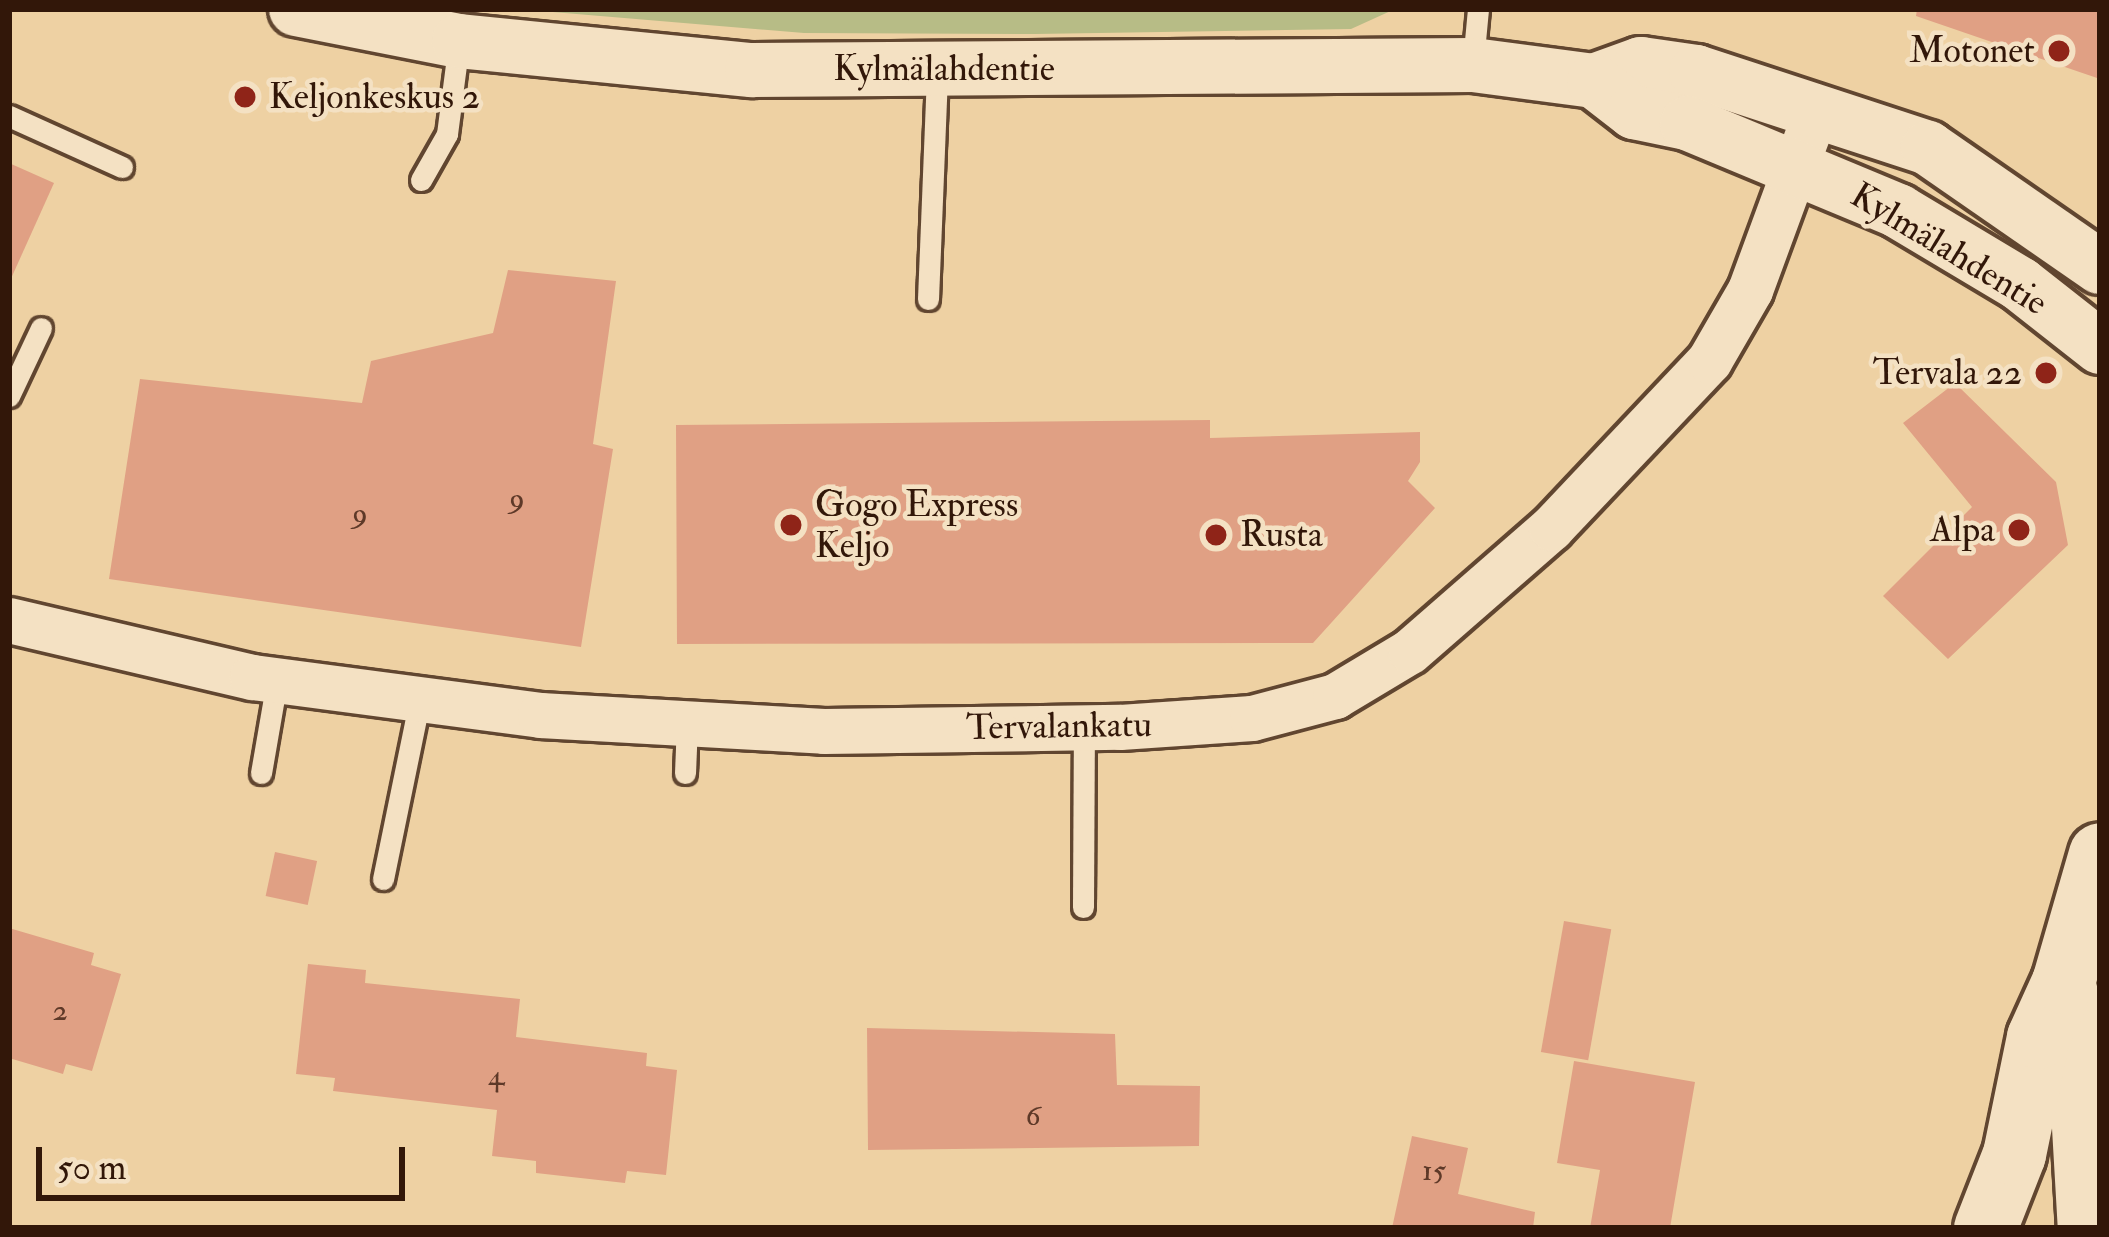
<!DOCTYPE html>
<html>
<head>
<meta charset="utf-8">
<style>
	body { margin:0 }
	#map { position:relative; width:2109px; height:1237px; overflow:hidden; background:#eed1a3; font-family:"IM FELL Double Pica",serif }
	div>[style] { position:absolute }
	.green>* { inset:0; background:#b7bc86 }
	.building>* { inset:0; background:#e0a084; transform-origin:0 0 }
	.roads { filter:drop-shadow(3px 0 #614630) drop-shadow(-3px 0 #614630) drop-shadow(0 3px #614630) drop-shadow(0 -3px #614630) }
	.service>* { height:21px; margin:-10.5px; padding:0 10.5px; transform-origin:10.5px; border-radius:10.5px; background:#f4e1c3 }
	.minor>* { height:45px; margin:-22.5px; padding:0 22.5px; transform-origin:22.5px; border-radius:22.5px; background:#f4e1c3 }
	.tertiary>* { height:54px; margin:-27px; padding:0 27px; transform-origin:27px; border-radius:27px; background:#f4e1c3 }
	.secondary>* { height:63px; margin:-31.5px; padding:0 31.5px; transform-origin:31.5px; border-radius:31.5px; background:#f4e1c3 }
	.dots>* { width:33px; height:33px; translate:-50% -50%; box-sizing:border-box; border:6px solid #f4e1c3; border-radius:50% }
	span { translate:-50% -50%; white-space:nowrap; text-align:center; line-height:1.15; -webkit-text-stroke:9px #f4e1c3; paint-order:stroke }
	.number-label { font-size:30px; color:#5e3928 }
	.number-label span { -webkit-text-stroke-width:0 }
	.poi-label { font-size:36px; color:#321709 }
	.right { translate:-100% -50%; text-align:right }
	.left { translate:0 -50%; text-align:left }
	.street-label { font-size:36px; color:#321709 }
	.frame { position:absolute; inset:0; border:12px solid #321709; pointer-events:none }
	.scale { position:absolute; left:36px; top:1147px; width:369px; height:54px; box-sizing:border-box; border:6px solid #321709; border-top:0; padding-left:15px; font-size:36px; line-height:42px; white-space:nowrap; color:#321709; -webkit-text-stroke:9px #f4e1c3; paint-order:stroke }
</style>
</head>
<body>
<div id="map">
	<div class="green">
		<div style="clip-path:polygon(517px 9px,1395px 9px,1351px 29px,1035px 34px,804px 33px)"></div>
	</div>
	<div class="building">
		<div style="clip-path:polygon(1917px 9px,2100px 9px,2100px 79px,1916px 16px)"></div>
		<div style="clip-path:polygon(9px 163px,54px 183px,9px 283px)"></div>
		<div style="clip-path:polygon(508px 270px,616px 281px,593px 444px,613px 449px,581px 647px,109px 579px,140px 379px,362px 403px,371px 361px,493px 333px)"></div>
		<div style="clip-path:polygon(1955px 383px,2056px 482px,2068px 545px,1948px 659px,1883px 596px,1972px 507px,1903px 423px)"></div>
		<div style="clip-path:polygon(1210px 420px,1210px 438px,1420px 432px,1420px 462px,1408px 481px,1435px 508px,1313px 643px,677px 644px,676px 425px)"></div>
		<div style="left:275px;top:852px;width:43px;height:45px;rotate:12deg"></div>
		<div style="left:1564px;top:921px;width:48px;height:133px;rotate:10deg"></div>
		<div style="clip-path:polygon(9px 928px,94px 953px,91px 965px,121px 974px,92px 1071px,66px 1064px,63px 1074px,9px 1058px)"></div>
		<div style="clip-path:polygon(308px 964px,366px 970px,365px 983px,520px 999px,516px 1037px,647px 1053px,646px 1066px,677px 1070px,666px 1175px,627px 1171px,625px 1183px,536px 1173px,536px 1161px,492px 1156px,497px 1110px,333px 1091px,335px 1078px,296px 1074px)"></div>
		<div style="clip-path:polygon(867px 1028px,1115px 1034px,1117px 1085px,1200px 1086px,1199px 1146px,868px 1150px)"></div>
		<div style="clip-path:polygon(1574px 1061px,1695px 1082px,1670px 1228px,1590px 1228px,1600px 1170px,1557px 1163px)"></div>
		<div style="clip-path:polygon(1412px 1136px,1468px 1148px,1458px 1194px,1535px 1212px,1533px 1228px,1392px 1228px)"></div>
	</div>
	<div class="roads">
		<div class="service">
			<div style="left:1473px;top:62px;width:53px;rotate:-84.6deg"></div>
			<div style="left:9px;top:116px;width:124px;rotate:24.3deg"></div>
			<div style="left:421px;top:180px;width:53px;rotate:-60.5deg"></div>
			<div style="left:447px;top:134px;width:93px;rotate:-82.6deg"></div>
			<div style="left:928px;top:299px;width:229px;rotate:-87.7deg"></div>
			<div style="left:9px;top:396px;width:75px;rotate:-64.8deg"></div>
			<div style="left:261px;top:773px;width:94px;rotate:-80.2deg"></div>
			<div style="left:685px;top:773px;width:50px;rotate:-87.7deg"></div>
			<div style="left:383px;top:879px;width:184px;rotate:-78.4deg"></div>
			<div style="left:1083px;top:907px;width:180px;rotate:-89.7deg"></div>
		</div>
		<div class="minor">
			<div style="left:9px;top:620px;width:250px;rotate:13.2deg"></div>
			<div style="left:252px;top:677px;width:290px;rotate:7.5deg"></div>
			<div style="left:540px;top:715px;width:284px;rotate:3.2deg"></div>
			<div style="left:824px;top:731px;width:296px;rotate:-0.8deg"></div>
			<div style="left:1120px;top:727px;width:132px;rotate:-3.9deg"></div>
			<div style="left:1252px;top:718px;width:86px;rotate:-14.8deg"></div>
			<div style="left:1335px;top:696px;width:87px;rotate:-31deg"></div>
			<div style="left:1410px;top:651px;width:187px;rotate:-41.1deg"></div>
			<div style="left:1551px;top:528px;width:230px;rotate:-46.6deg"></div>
			<div style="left:1709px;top:361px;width:82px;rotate:-60deg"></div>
			<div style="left:1750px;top:290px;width:194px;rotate:-69.8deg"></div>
		</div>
		<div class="tertiary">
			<div style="left:296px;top:9px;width:166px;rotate:11.1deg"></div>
			<div style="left:459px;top:41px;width:294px;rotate:5.7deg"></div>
			<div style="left:752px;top:70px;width:721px;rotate:-0.4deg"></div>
			<div style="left:1473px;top:65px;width:122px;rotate:7.5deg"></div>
			<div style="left:1594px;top:81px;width:50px;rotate:-19.9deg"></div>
			<div style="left:1641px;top:64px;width:56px;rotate:8.3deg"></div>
			<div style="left:1696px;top:72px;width:244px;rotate:18.1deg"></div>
			<div style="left:1928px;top:148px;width:209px;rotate:34.7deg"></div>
			<div style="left:1594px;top:81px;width:51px;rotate:37.8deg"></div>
			<div style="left:1634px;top:112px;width:54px;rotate:11.7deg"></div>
			<div style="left:1687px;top:123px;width:229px;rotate:22.6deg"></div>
			<div style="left:1898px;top:211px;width:142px;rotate:30.9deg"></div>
			<div style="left:2020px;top:284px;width:102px;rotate:38.2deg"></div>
		</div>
		<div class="secondary">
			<div style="left:2063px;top:982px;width:60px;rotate:75.5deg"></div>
			<div style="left:2078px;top:1040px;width:188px;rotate:86.7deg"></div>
			<div style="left:1985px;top:1228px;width:79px;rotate:-68.6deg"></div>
			<div style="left:2014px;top:1154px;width:119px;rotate:-78.4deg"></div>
			<div style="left:2038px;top:1037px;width:60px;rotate:-65.6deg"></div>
			<div style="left:2063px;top:982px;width:133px;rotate:-73.9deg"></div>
		</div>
	</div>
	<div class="dots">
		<div style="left:2059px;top:51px;background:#8f2418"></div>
		<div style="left:245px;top:97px;background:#8f2418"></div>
		<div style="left:2046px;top:373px;background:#8f2418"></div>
		<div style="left:791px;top:525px;background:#8f2418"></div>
		<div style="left:2019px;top:530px;background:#8f2418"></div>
		<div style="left:1216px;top:535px;background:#8f2418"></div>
	</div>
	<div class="number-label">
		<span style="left:517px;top:499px">9</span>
		<span style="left:360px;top:514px">9</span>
		<span style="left:60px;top:1011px">2</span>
		<span style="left:496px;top:1076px">4</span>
		<span style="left:1033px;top:1116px">6</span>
		<span style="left:1434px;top:1171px">15</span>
	</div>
	<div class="poi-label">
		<span class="right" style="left:2035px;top:51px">Motonet</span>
		<span class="left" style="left:269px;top:97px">Keljonkeskus 2</span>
		<span class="right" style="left:2022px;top:373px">Tervala 22</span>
		<span class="left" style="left:815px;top:525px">Gogo Express<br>Keljo</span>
		<span class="right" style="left:1995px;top:530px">Alpa</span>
		<span class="left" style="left:1240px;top:535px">Rusta</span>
	</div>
	<div class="street-label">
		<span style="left:944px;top:69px">Kylmälahdentie</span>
		<span style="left:1949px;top:249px;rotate:31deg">Kylmälahdentie</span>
		<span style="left:1059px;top:726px;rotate:-1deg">Tervalankatu</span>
	</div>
	<div class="frame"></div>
	<div class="scale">50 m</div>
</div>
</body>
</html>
